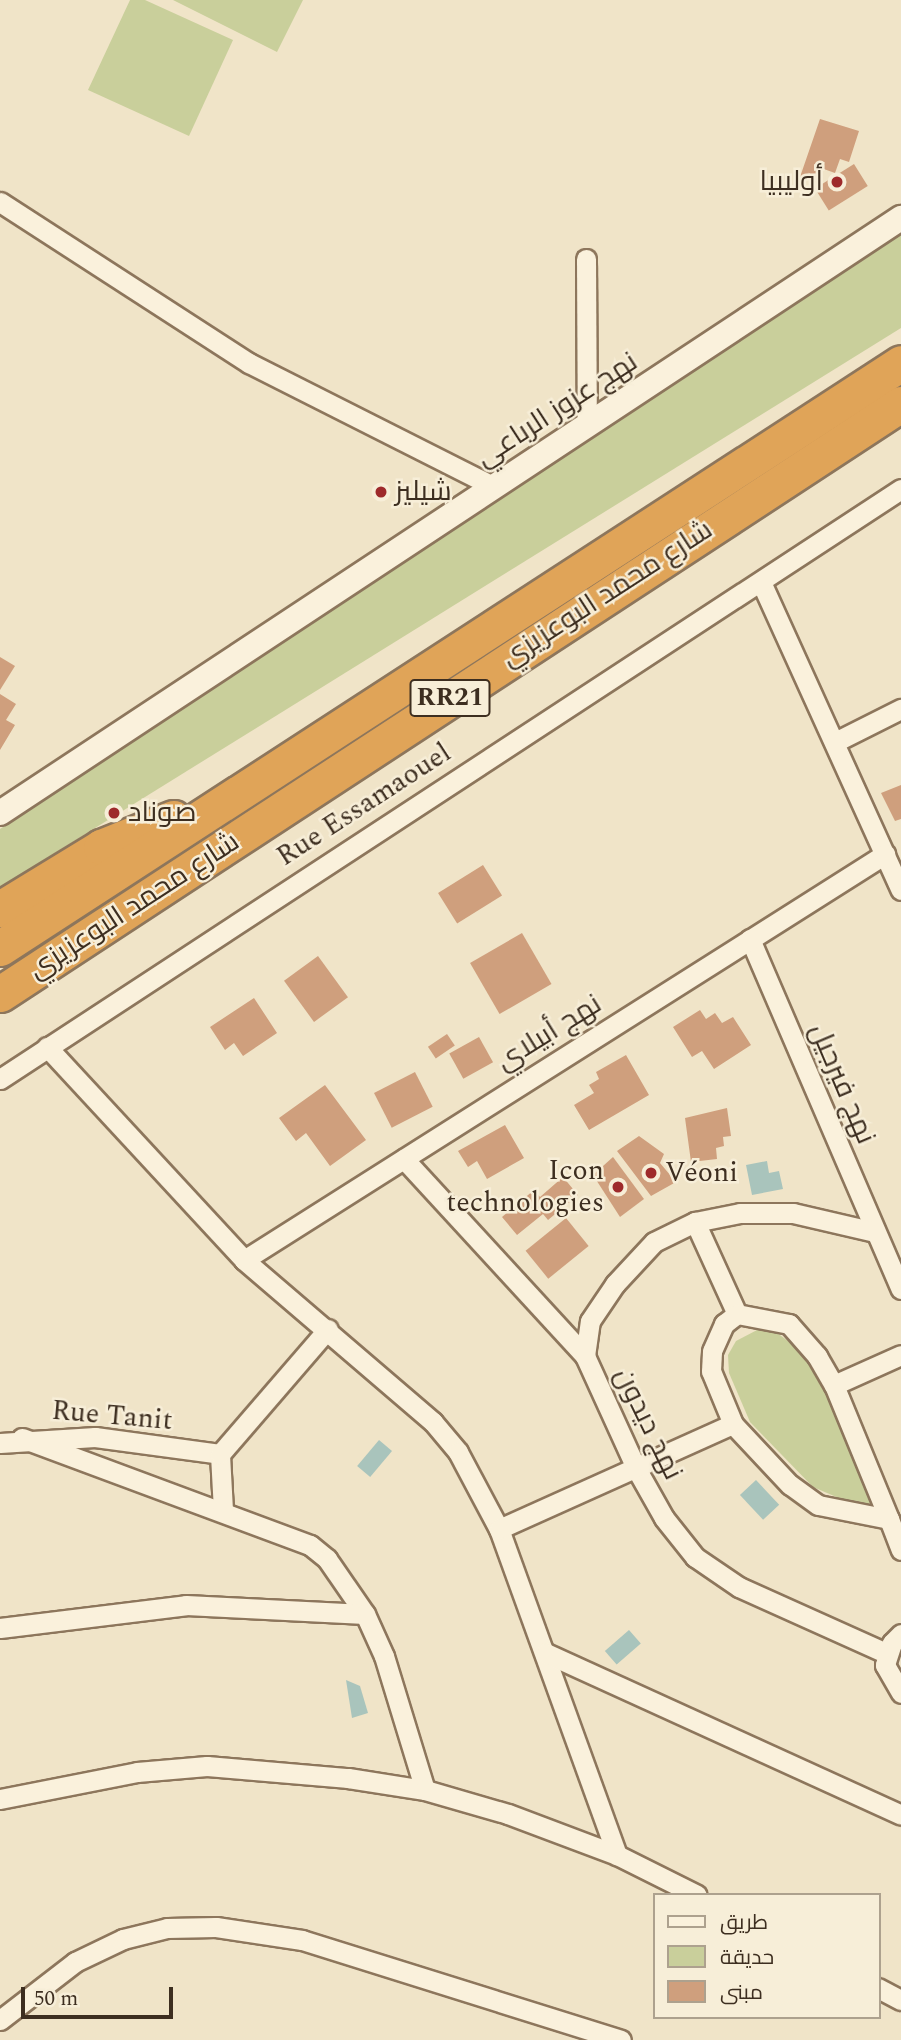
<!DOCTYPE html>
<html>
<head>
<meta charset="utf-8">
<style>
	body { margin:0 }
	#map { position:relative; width:901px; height:2040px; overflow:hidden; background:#f0e4c8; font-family:Spectral,Cairo,serif }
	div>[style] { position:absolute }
	.green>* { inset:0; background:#c9cf9b }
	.water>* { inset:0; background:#a9c4bc; transform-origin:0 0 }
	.building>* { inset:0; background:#cf9f7d; transform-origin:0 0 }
	.roads { filter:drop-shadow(2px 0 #8d765c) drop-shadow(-2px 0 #8d765c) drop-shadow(0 2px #8d765c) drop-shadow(0 -2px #8d765c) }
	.minor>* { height:19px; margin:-9.5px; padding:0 9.5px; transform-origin:9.5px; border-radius:9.5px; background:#faf1dc }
	.tertiary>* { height:24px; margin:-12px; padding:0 12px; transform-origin:12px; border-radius:12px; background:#faf1dc }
	.motorway>* { height:35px; margin:-17.5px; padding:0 17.5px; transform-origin:17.5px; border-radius:17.5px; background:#e0a458 }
	.dots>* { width:19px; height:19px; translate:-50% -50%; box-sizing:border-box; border:4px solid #f7eed8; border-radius:50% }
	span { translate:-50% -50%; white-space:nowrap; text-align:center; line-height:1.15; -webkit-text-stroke:5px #f7eed8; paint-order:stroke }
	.shield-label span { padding:2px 5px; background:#f7eed8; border:2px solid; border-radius:5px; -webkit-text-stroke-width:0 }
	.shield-label { font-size:26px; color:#3d2e20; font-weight:700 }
	.poi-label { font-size:28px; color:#3d2e20 }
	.right { translate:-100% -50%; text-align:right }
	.left { translate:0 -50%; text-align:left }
	.street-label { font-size:28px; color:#3d2e20 }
	.legend { position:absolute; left:653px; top:1893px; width:228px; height:126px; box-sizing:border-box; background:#f7eed8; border:2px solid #ada18e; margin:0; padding:9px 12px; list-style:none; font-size:21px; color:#3d2e20 }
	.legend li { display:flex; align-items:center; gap:14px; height:35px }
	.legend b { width:35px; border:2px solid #ada18e }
	.scale { position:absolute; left:21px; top:1987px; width:152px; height:32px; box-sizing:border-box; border:4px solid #3d2e20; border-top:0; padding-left:9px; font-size:21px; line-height:24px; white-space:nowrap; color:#3d2e20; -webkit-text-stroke:5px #f7eed8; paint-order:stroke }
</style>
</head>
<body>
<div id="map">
	<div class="green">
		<div style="clip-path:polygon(130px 0,145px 0,233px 40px,189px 136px,88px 90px)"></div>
		<div style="clip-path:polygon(173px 0,303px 0,277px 52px)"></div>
		<div style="clip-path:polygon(901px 232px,901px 328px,0 887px,0 829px,822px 278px)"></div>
		<div style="clip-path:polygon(759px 1329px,776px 1332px,809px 1357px,829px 1391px,875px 1505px,853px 1504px,813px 1487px,750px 1422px,729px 1373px,728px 1355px,736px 1341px)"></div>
	</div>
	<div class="water">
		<div style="clip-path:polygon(767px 1161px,769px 1173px,779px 1171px,783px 1189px,752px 1195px,746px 1165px)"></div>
		<div style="left:379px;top:1440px;width:17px;height:34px;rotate:40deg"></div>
		<div style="left:756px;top:1480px;width:34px;height:22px;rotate:47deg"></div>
		<div style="left:629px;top:1630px;width:18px;height:32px;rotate:49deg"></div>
		<div style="clip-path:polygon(346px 1680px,360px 1686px,368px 1713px,352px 1718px)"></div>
	</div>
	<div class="building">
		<div style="clip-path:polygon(820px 119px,859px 131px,849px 162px,840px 159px,835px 173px,821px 168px,817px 183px,800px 177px)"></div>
		<div style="left:854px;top:164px;width:26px;height:46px;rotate:58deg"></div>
		<div style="clip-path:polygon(0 657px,15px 666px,0 690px)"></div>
		<div style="clip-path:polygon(0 694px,16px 704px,6px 720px,15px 725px,0 750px)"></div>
		<div style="clip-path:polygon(901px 785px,901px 819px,895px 821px,881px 793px)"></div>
		<div style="left:483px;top:865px;width:36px;height:53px;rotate:58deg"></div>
		<div style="left:522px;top:933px;width:59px;height:60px;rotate:60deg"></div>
		<div style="left:318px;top:956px;width:51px;height:42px;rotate:54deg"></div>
		<div style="clip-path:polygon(254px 998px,277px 1033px,243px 1056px,234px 1043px,225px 1050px,210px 1027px)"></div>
		<div style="clip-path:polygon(700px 1010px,706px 1019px,715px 1013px,722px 1023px,733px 1017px,751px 1045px,714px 1069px,702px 1051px,692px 1057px,673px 1027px)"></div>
		<div style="left:447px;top:1034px;width:14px;height:23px;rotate:56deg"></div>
		<div style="left:479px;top:1037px;width:29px;height:34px;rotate:61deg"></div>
		<div style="clip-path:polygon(626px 1055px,649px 1095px,589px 1130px,574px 1105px,594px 1093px,589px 1085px,599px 1079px,596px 1072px)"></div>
		<div style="left:415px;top:1072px;width:39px;height:46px;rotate:63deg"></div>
		<div style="clip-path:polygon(325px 1085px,366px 1140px,330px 1166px,306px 1133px,296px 1141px,279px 1118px)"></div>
		<div style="clip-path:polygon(727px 1108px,731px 1136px,723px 1137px,724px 1146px,716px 1148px,717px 1159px,691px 1162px,685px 1118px)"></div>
		<div style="clip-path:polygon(505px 1125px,524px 1158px,487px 1179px,477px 1161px,468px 1167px,458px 1151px)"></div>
		<div style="clip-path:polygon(639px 1136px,664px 1154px,660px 1163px,676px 1182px,651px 1196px,617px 1151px)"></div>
		<div style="clip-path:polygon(613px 1157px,644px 1199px,620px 1217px,593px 1175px)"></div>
		<div style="clip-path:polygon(563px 1177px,578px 1195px,548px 1220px,543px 1214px,517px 1235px,502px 1217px,534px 1190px,540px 1197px)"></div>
		<div style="left:566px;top:1218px;width:36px;height:52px;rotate:51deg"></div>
	</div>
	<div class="roads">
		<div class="minor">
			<div style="left:0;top:202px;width:297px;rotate:32.9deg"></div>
			<div style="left:249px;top:363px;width:275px;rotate:26.8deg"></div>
			<div style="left:586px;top:259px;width:166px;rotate:89.7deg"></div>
			<div style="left:761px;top:582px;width:338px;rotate:65.6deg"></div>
			<div style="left:835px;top:742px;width:74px;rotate:-26.6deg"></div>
			<div style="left:750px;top:939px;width:381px;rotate:66.7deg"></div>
			<div style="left:47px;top:1047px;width:290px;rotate:47.2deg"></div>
			<div style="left:244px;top:1260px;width:249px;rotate:40.6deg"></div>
			<div style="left:433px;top:1422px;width:39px;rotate:50deg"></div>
			<div style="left:458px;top:1452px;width:87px;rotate:62deg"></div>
			<div style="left:499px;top:1529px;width:347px;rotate:70.1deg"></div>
			<div style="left:0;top:1079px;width:1077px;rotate:-33.22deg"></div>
			<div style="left:404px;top:1159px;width:268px;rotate:47.4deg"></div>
			<div style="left:585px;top:1356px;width:125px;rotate:65.5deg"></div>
			<div style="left:637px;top:1470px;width:55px;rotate:60.6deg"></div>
			<div style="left:664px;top:1518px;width:50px;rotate:51.5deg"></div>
			<div style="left:695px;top:1557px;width:53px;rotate:34.3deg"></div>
			<div style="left:739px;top:1587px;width:161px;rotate:24.2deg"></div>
			<div style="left:695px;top:1222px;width:101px;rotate:65.5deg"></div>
			<div style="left:244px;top:1260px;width:759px;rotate:-32.35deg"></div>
			<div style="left:585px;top:1356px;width:35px;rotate:-82deg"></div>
			<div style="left:590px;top:1321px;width:45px;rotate:-56deg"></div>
			<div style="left:615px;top:1284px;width:57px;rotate:-47.1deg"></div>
			<div style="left:654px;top:1242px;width:46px;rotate:-26deg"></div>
			<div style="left:695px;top:1222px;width:46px;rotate:-11.3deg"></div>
			<div style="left:740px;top:1213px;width:53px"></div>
			<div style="left:793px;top:1213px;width:84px;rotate:13deg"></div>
			<div style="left:834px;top:1385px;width:73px;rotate:-24.1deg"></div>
			<div style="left:22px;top:1438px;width:307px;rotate:20.4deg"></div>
			<div style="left:310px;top:1545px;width:22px;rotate:39deg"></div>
			<div style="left:327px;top:1559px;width:67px;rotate:55.4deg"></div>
			<div style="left:0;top:1443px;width:95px;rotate:-3.6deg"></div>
			<div style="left:95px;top:1437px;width:126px;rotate:7.7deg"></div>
			<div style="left:223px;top:1510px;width:56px;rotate:-93.1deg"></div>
			<div style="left:220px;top:1454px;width:165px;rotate:-49.2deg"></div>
			<div style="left:889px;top:1519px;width:72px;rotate:-168.8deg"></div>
			<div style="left:818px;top:1505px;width:34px;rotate:-144deg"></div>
			<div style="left:790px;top:1485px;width:83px;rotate:-133.1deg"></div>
			<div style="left:733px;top:1424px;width:57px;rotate:-112.5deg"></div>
			<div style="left:711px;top:1371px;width:20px;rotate:-87deg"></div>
			<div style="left:712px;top:1351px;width:30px;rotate:-66deg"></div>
			<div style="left:724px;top:1324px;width:16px;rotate:-38deg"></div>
			<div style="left:737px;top:1314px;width:53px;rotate:10.9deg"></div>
			<div style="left:789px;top:1324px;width:43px;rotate:48.8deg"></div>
			<div style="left:817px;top:1356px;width:34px;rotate:60deg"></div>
			<div style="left:834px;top:1385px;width:145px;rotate:67.7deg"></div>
			<div style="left:889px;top:1519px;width:33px;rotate:69deg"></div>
			<div style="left:499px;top:1529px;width:256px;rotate:-24.2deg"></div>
			<div style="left:0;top:1628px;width:187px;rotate:-7deg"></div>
			<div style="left:186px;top:1605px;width:179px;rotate:2.9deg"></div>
			<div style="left:365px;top:1614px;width:46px;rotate:65.7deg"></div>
			<div style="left:384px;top:1656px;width:140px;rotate:73deg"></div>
			<div style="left:901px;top:1634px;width:13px;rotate:135deg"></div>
			<div style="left:892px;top:1643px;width:23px;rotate:108deg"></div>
			<div style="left:885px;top:1665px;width:32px;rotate:60deg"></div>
			<div style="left:546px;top:1653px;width:390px;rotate:24.5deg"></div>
			<div style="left:0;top:1799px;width:140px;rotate:-11.1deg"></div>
			<div style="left:137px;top:1772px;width:70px;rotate:-4.9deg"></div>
			<div style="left:207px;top:1766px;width:142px;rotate:4.9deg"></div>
			<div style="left:348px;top:1778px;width:78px;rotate:8.9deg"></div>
			<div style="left:425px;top:1790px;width:86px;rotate:16.1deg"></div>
			<div style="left:508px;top:1814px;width:116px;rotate:20.6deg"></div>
			<div style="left:617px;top:1855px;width:89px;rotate:26.6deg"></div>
			<div style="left:878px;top:1988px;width:26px;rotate:28deg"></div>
			<div style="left:0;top:2020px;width:95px;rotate:-37.7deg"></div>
			<div style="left:75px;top:1962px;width:53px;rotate:-25.6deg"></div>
			<div style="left:123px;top:1939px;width:45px;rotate:-14deg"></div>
			<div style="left:167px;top:1928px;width:49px;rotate:-1.2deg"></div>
			<div style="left:216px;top:1927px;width:87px;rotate:8.6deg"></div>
			<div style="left:302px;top:1940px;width:334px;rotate:17.4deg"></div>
		</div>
		<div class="tertiary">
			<div style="left:0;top:813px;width:1080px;rotate:-33.44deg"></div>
		</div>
		<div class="motorway">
			<div style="left:0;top:909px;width:119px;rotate:-31.5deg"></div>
			<div style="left:101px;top:847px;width:78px;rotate:-21.9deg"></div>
			<div style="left:0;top:948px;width:1074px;rotate:-32.99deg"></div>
			<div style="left:0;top:994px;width:1077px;rotate:-33.22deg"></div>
		</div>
	</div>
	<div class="dots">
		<div style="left:837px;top:182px;background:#9e2a2b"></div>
		<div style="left:381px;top:492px;background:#9e2a2b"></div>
		<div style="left:114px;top:813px;background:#9e2a2b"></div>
		<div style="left:651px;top:1173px;background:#9e2a2b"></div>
		<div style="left:618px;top:1187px;background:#9e2a2b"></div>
	</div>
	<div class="shield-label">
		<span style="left:450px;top:698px">RR21</span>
	</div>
	<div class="poi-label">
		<span class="right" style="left:823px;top:182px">أوليبيا</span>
		<span class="left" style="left:395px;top:492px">شيليز</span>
		<span class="left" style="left:128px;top:813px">صوناد</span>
		<span class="right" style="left:604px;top:1187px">Icon<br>technologies</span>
		<span class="left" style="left:665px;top:1173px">Véoni</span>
	</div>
	<div class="street-label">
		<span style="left:557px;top:410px;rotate:-33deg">نهج عزوز الرباعي</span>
		<span style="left:607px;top:594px;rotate:-33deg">شارع محمد البوعزيزي</span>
		<span style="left:364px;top:805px;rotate:-33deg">Rue Essamaouel</span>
		<span style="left:134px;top:906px;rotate:-33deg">شارع محمد البوعزيزي</span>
		<span style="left:549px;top:1033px;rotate:-32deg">نهج أبيلاي</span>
		<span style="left:842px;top:1084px;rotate:67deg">نهج فيرجيل</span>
		<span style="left:112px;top:1416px;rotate:5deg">Rue Tanit</span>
		<span style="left:648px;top:1424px;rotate:64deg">نهج ديدون</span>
	</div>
	<ul class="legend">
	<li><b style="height:9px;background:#faf1dc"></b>طريق</li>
	<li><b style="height:19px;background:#c9cf9b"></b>حديقة</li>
	<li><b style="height:19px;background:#cf9f7d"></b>مبنى</li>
	</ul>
	<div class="scale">50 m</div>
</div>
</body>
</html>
